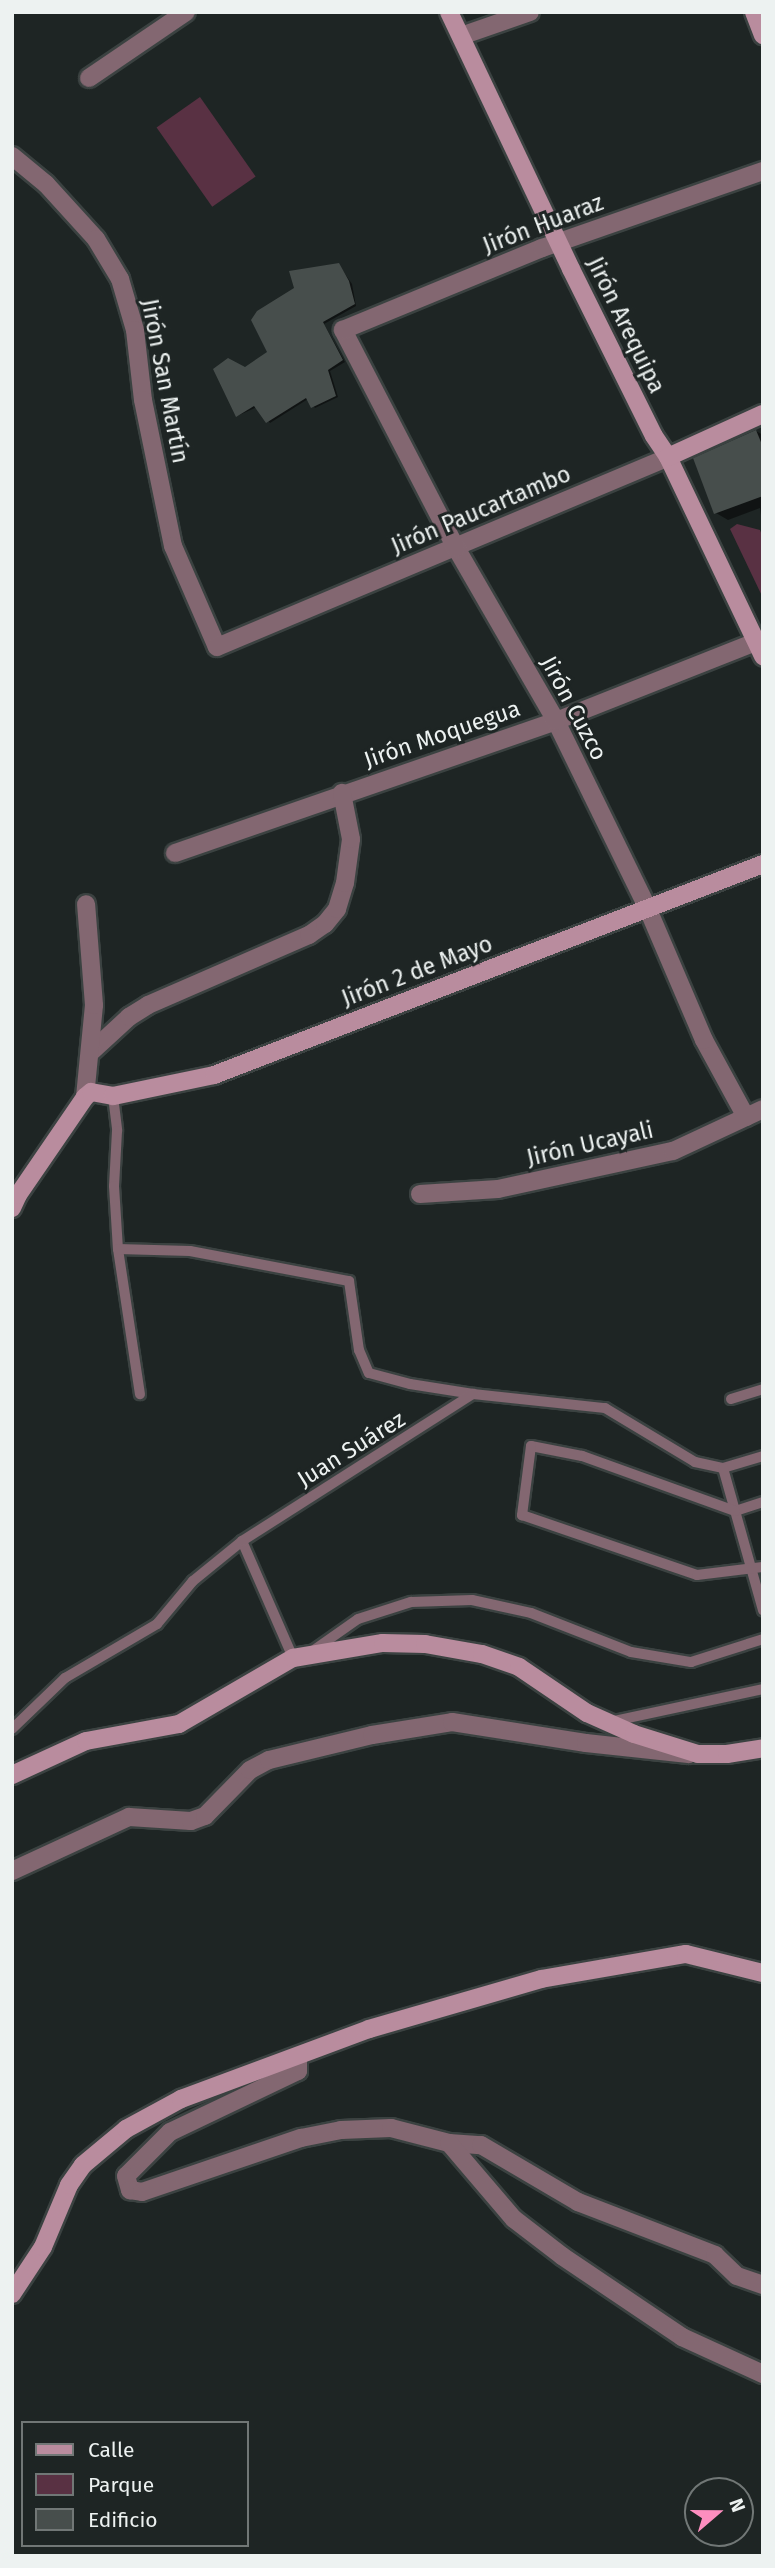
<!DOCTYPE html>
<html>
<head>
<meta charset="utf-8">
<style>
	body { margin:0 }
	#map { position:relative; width:775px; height:2568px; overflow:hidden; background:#1e2524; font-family:"Fira Sans",sans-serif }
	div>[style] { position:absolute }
	.green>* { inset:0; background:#593143; transform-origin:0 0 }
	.shadow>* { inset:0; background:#0007 }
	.building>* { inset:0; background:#474e4c }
	.roads { filter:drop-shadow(2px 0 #3b4241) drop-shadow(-2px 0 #3b4241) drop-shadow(0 2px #3b4241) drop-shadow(0 -2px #3b4241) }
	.lane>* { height:10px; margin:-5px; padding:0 5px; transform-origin:5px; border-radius:5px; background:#836771 }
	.street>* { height:18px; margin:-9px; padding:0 9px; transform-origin:9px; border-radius:9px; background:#836771 }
	.secondary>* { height:18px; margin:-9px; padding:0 9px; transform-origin:9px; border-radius:9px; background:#b98c9e }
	span { translate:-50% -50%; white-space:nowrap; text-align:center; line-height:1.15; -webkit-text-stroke:6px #1e2524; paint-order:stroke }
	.street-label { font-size:23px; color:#edf2f1 }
	.frame { position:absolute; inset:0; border:14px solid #edf2f1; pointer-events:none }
	.legend { position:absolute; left:21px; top:2421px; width:228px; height:126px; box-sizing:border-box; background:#1e2524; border:2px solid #717776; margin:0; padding:9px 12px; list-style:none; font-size:21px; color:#edf2f1 }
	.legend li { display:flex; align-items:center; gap:14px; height:35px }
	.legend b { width:35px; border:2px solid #717776 }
	.north { position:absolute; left:684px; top:2477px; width:70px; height:70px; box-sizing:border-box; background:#1e2524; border:2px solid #717776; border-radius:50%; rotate:70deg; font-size:19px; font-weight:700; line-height:28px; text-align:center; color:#edf2f1 }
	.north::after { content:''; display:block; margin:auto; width:24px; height:32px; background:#fd8ebf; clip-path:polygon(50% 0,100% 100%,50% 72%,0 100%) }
</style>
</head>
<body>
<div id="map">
	<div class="green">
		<div style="left:200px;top:97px;width:97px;height:53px;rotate:55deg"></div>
		<div style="clip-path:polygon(737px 524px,760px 530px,763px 538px,763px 598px,730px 529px)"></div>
	</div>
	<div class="shadow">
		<div style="clip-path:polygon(339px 265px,352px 284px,356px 306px,324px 324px,345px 362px,330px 371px,338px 397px,315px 408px,308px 399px,270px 423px,257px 407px,237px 416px,245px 369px,270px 353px)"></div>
		<div style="clip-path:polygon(756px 431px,763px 435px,763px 530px,760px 508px,728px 520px,716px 513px)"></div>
	</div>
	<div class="building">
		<div style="clip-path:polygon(339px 263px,349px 281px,355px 304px,323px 322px,343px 360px,328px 370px,336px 396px,311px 408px,306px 398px,266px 423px,254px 406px,236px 417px,213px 369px,228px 358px,245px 367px,267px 352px,251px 320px,257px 311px,294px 288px,289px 271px)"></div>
		<div style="clip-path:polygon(756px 430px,763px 447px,763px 496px,714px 514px,693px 458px)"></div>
	</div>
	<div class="roads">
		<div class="lane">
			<div style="left:113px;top:1096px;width:35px;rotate:83deg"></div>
			<div style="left:117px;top:1131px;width:55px;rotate:93.1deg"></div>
			<div style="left:114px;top:1186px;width:63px;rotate:86.4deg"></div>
			<div style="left:118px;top:1249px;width:147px;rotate:81.4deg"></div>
			<div style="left:118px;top:1249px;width:72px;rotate:1.6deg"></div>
			<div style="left:190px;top:1251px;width:162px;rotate:10.7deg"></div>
			<div style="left:349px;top:1281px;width:70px;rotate:81.8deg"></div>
			<div style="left:359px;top:1350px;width:25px;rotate:67deg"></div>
			<div style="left:369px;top:1373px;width:42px;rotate:15deg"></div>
			<div style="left:410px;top:1384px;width:64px;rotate:9deg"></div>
			<div style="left:473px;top:1394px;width:133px;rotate:6.1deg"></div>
			<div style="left:605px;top:1408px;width:105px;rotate:31deg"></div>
			<div style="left:695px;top:1462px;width:29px;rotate:12deg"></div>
			<div style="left:723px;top:1468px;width:42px;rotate:-16.7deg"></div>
			<div style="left:731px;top:1399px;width:34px;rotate:-17deg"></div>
			<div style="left:723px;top:1468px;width:148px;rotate:74.3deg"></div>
			<div style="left:763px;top:1502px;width:29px;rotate:162deg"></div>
			<div style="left:735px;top:1511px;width:163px;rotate:-160.2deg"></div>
			<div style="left:582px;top:1456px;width:52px;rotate:-168.9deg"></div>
			<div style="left:531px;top:1446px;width:70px;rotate:97.4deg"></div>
			<div style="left:522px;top:1515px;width:185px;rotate:18.9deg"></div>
			<div style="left:697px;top:1575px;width:66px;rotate:-6.9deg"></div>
			<div style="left:242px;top:1541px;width:128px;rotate:66.4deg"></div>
			<div style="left:311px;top:1652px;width:57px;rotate:-35.1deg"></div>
			<div style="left:358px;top:1619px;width:56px;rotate:-17.8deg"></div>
			<div style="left:411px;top:1602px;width:61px;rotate:-1.9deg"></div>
			<div style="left:472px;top:1600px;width:60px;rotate:12.4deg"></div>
			<div style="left:531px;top:1613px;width:107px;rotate:21.3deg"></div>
			<div style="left:631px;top:1652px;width:61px;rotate:9.5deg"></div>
			<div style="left:691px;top:1662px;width:76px;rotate:-17.7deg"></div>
			<div style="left:609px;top:1722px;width:157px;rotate:-12.1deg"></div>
			<div style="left:12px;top:1729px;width:74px;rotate:-43.9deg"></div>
			<div style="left:65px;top:1678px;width:107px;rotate:-30.4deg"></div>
			<div style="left:157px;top:1624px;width:56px;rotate:-50.1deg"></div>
			<div style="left:193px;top:1581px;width:63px;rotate:-39.2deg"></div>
			<div style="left:242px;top:1541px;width:274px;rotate:-32.5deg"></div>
		</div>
		<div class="street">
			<div style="left:461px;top:36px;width:73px;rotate:-19.2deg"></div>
			<div style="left:89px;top:78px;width:117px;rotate:-34.2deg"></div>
			<div style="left:12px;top:156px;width:44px;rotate:39.5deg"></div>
			<div style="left:46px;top:184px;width:74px;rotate:47.7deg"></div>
			<div style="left:96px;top:239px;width:47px;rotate:59deg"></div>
			<div style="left:120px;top:279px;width:53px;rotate:73.6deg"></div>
			<div style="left:135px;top:330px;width:70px;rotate:83.5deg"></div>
			<div style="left:143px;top:400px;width:149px;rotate:78.4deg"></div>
			<div style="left:173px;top:546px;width:110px;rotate:66.5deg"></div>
			<div style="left:217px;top:647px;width:489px;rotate:-22.8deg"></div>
			<div style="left:175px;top:853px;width:403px;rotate:-19.1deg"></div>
			<div style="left:556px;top:721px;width:215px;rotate:-21.6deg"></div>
			<div style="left:756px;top:642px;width:7px;rotate:8deg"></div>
			<div style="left:90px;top:1053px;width:53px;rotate:-42.7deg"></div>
			<div style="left:129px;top:1017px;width:22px;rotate:-32deg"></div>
			<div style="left:148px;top:1005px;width:176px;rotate:-23.5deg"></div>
			<div style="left:309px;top:935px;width:19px;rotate:-35deg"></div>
			<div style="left:325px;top:924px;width:19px;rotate:-51deg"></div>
			<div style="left:337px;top:909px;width:27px;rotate:-73deg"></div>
			<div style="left:345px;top:883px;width:44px;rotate:-82.2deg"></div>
			<div style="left:351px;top:839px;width:47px;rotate:-101.1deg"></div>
			<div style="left:85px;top:1097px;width:92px;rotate:-84.4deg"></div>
			<div style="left:94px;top:1005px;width:101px;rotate:-94.5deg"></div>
			<div style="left:746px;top:1117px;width:88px;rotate:-118.6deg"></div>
			<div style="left:704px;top:1040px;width:145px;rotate:-113.2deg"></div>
			<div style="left:647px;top:907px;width:207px;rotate:-116.1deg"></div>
			<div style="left:556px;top:721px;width:200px;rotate:-120deg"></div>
			<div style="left:456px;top:548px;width:246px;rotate:-117.4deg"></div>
			<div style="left:343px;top:330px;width:215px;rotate:-22.4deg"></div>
			<div style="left:542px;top:248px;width:234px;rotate:-19.2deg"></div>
			<div style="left:420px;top:1194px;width:78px;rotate:-3.7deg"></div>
			<div style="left:498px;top:1189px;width:179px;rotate:-12.3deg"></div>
			<div style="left:673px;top:1151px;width:99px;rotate:-25deg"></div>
			<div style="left:12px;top:1871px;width:129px;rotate:-24.8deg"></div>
			<div style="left:129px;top:1817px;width:62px;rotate:3.7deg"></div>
			<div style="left:191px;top:1821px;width:15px;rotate:-20deg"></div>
			<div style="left:205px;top:1816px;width:64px;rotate:-45.6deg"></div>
			<div style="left:250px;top:1770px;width:21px;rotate:-28deg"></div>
			<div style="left:269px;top:1760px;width:106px;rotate:-13.6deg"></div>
			<div style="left:372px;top:1735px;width:81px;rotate:-9.2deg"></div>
			<div style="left:452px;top:1722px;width:136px;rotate:8.9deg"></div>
			<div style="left:586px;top:1743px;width:103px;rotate:6.2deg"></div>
			<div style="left:298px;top:2056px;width:15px;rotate:90deg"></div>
			<div style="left:298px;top:2071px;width:142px;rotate:154.5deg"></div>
			<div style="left:170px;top:2132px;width:62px;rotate:135deg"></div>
			<div style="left:126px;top:2176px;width:15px;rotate:74deg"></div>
			<div style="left:130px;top:2190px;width:12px;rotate:9deg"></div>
			<div style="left:142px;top:2192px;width:168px;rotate:-18.8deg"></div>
			<div style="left:301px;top:2138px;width:41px;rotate:-11.3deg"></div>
			<div style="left:341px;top:2130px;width:50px;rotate:-2.3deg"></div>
			<div style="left:391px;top:2128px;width:60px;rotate:14.5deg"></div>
			<div style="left:449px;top:2143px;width:32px;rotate:4deg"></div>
			<div style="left:481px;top:2145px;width:113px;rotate:30.4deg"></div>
			<div style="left:578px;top:2202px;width:147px;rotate:21.1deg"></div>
			<div style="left:715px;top:2255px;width:30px;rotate:44deg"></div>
			<div style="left:737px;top:2276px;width:28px;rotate:19deg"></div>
			<div style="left:449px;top:2143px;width:100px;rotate:49.5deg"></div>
			<div style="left:514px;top:2219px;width:61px;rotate:37.6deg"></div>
			<div style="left:562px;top:2256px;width:145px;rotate:34deg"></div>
			<div style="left:682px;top:2337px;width:89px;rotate:24.6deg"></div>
		</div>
		<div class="secondary">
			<div style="left:449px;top:12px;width:284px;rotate:64.6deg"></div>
			<div style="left:571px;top:269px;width:186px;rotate:63.6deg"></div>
			<div style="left:654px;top:436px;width:25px;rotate:56deg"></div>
			<div style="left:668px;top:457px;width:221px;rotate:64.5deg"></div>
			<div style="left:754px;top:12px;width:25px;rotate:69deg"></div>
			<div style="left:668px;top:457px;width:104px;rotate:-24.4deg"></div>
			<div style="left:12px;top:1208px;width:14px;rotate:-65deg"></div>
			<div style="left:18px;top:1195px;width:119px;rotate:-55.6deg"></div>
			<div style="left:85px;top:1097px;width:8px;rotate:-40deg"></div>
			<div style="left:91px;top:1092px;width:22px;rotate:10deg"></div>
			<div style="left:113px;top:1096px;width:103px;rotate:-11.7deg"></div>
			<div style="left:214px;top:1075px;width:588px;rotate:-21.02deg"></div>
			<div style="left:12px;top:1775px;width:81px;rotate:-24.7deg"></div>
			<div style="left:86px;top:1741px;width:95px;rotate:-10.4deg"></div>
			<div style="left:179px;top:1724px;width:132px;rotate:-30.1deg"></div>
			<div style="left:293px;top:1658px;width:91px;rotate:-9.5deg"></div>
			<div style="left:383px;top:1643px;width:42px;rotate:1.4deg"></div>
			<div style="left:425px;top:1644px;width:58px;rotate:10deg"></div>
			<div style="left:482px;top:1654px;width:39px;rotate:19deg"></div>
			<div style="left:519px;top:1667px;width:82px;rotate:34.1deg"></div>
			<div style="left:587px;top:1713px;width:51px;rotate:24.1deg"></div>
			<div style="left:634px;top:1734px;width:67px;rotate:17.4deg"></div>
			<div style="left:698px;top:1754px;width:29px"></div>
			<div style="left:727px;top:1754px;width:36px;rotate:-9deg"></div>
			<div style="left:12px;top:2294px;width:56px;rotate:-56.6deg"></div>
			<div style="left:43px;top:2247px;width:67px;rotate:-67.2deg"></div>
			<div style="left:69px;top:2185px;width:24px;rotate:-55deg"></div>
			<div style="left:83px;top:2165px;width:56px;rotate:-39.9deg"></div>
			<div style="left:126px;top:2129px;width:63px;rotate:-28.6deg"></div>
			<div style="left:181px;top:2099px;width:201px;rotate:-20.4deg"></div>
			<div style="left:369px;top:2029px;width:179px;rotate:-16.2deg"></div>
			<div style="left:541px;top:1979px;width:147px;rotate:-9.8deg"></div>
			<div style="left:686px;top:1954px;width:79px;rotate:13.9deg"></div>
		</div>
	</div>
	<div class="street-label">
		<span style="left:543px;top:224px;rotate:-21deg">Jirón Huaraz</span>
		<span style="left:626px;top:325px;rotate:64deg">Jirón Arequipa</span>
		<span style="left:165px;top:381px;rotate:79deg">Jirón San Martín</span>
		<span style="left:481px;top:510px;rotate:-23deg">Jirón Paucartambo</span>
		<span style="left:574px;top:708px;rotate:62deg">Jirón Cuzco</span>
		<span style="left:442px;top:734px;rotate:-19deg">Jirón Moquegua</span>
		<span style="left:417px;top:971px;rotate:-21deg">Jirón 2 de Mayo</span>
		<span style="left:590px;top:1144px;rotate:-13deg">Jirón Ucayali</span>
		<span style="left:351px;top:1449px;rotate:-32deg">Juan Suárez</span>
	</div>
	<div class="frame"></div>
	<ul class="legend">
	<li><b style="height:9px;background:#b98c9e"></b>Calle</li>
	<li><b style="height:19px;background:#593143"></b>Parque</li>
	<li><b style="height:19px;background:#474e4c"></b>Edificio</li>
	</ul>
	<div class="north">N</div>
</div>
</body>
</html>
